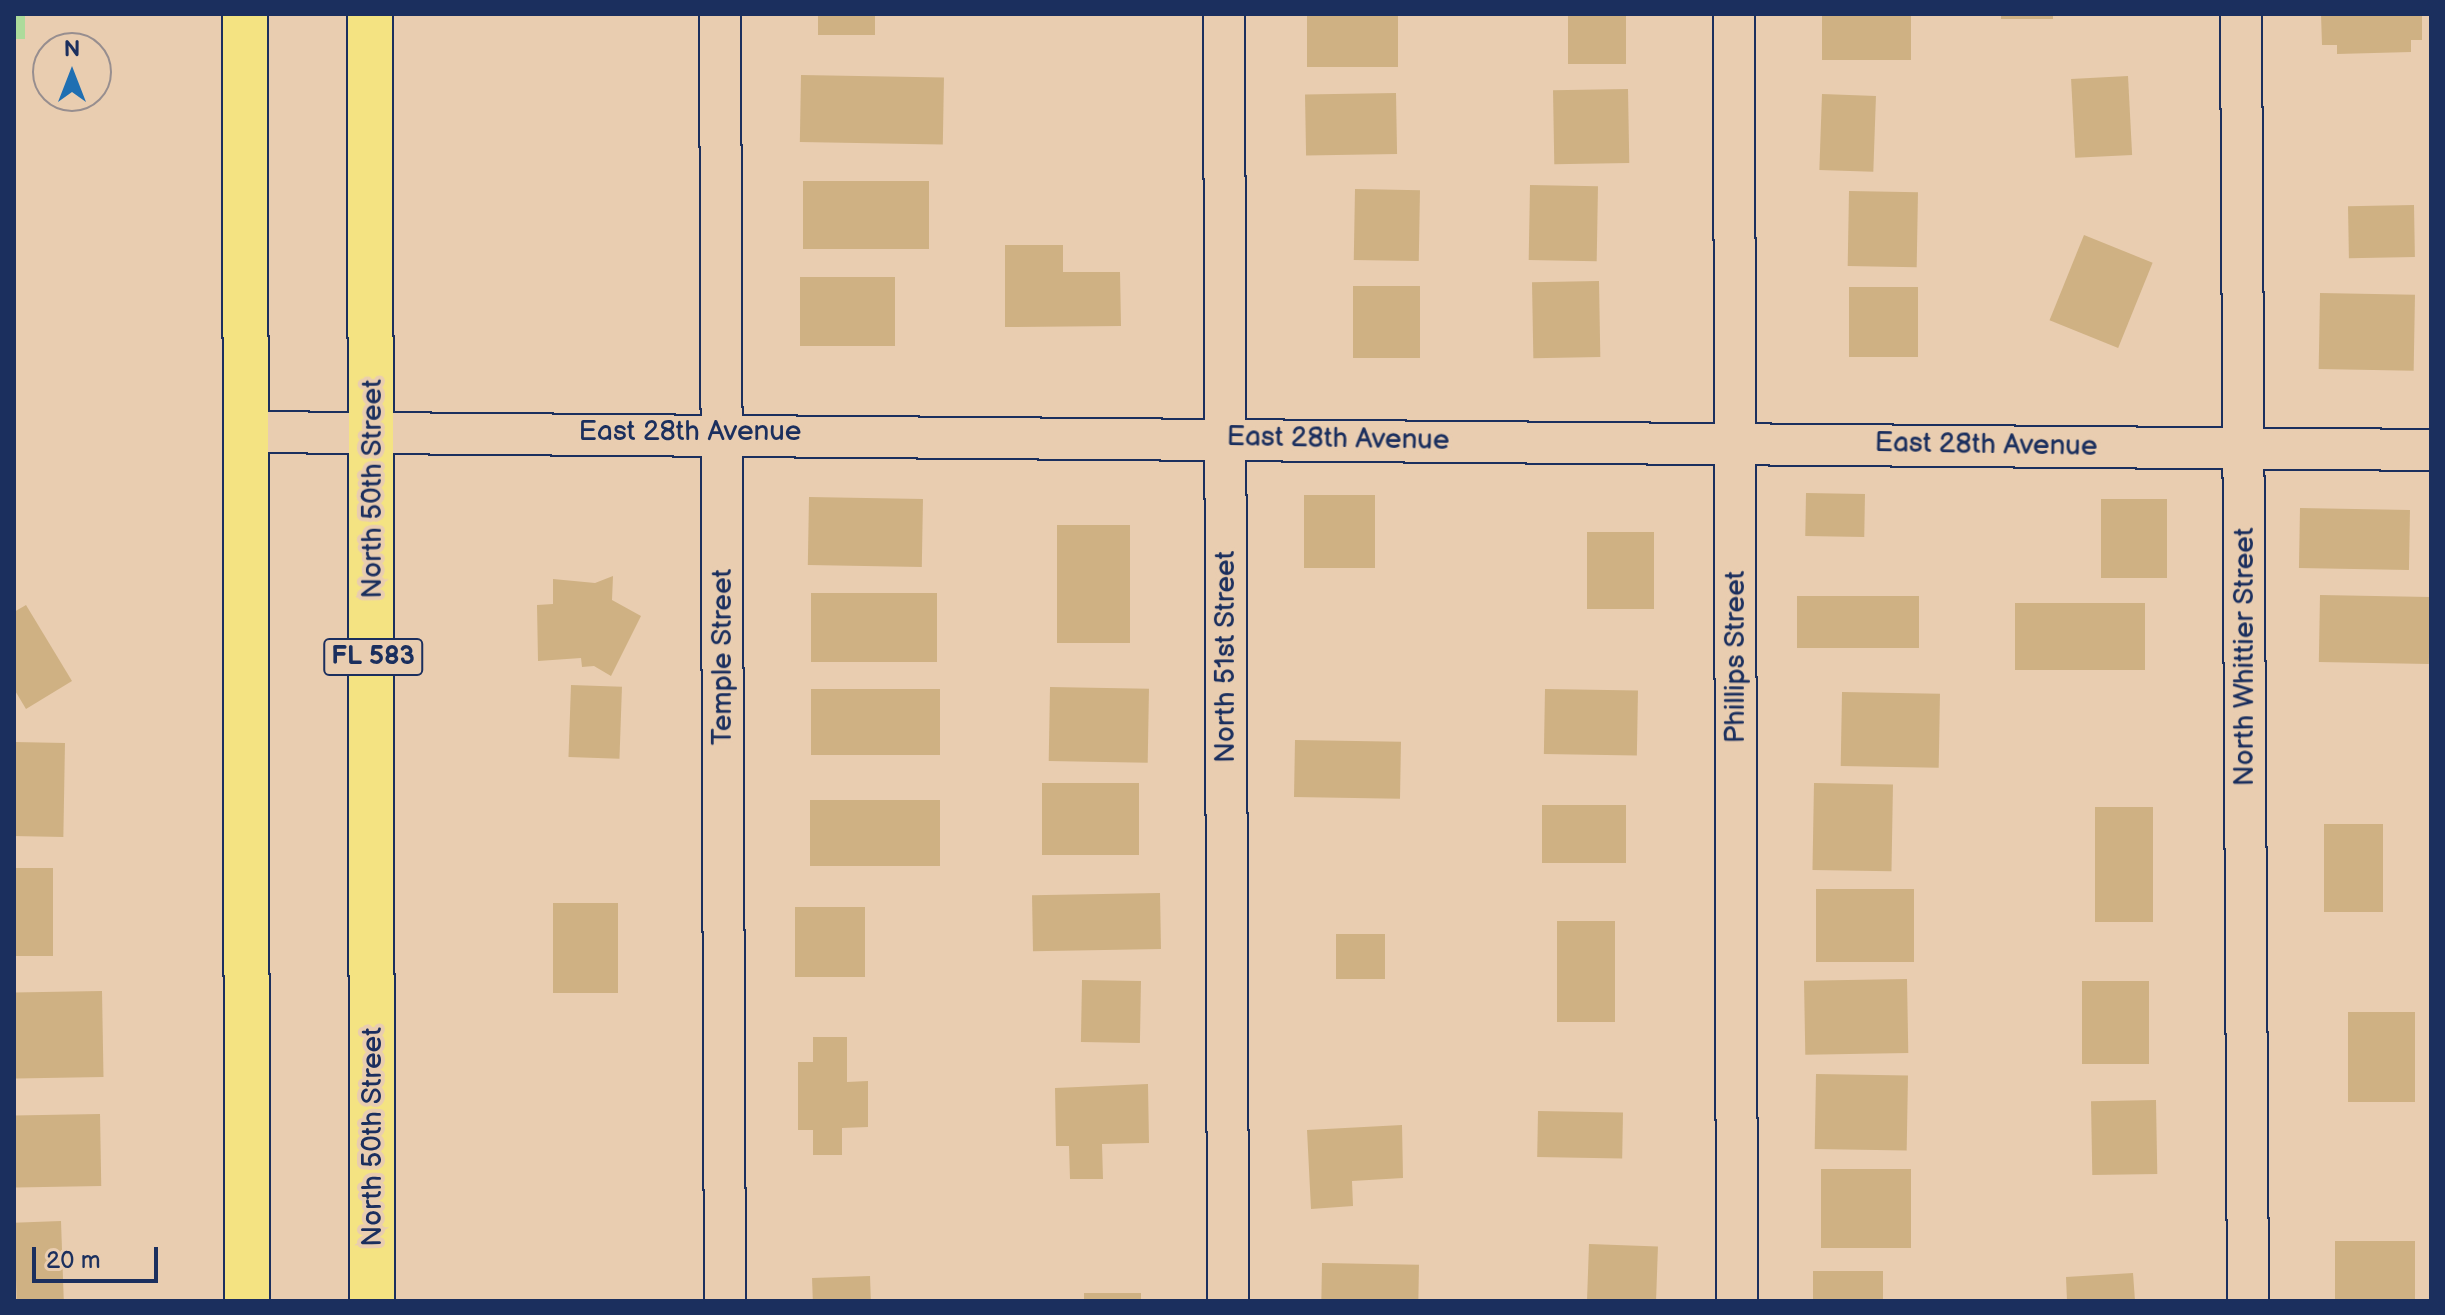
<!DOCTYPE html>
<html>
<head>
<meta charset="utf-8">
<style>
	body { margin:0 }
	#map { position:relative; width:2445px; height:1315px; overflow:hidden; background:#e9cdb0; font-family:"Balsamiq Sans",sans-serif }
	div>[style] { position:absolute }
	.green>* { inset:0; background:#addb9b; transform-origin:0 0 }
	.building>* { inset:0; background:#cfb183; transform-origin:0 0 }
	.roads { filter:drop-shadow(2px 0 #1b2f5e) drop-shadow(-2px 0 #1b2f5e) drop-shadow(0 2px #1b2f5e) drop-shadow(0 -2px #1b2f5e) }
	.minor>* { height:40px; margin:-20px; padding:0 20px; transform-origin:20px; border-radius:20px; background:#e9cdb0 }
	.primary>* { height:44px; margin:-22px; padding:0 22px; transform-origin:22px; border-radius:22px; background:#f4e382 }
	span { translate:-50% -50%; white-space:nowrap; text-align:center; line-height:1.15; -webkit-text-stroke:8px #e9cdb0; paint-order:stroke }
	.shield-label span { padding:2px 6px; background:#e9cdb0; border:2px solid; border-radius:6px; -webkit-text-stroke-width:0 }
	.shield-label { font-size:26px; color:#1b2f5e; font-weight:700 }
	.street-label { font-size:28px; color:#1b2f5e }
	.frame { position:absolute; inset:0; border:16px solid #1b2f5e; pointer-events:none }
	.north { position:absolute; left:32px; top:32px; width:80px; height:80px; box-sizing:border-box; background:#e9cdb0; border:2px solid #978e8f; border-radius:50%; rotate:0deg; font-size:22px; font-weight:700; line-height:32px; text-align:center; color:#1b2f5e }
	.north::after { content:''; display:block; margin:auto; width:28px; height:36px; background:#1f6fb2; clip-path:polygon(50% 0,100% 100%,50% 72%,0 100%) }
	.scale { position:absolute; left:32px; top:1247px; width:126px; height:36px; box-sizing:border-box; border:4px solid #1b2f5e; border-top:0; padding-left:10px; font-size:24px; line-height:28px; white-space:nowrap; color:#1b2f5e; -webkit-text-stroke:6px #e9cdb0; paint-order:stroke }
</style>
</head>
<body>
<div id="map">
	<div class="green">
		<div style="left:14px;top:14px;width:11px;height:25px"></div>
	</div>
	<div class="building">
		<div style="left:818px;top:14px;width:57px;height:21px"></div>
		<div style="left:1307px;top:14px;width:91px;height:53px"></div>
		<div style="left:1568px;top:14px;width:58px;height:50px"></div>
		<div style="left:1822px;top:14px;width:89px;height:46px"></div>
		<div style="left:2001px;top:14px;width:52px;height:5px"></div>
		<div style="clip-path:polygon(2321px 14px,2422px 14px,2422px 40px,2411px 40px,2411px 52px,2337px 54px,2337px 45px,2322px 45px)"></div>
		<div style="left:801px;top:75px;width:143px;height:67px;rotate:1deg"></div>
		<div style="left:2128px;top:76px;width:79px;height:57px;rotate:87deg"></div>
		<div style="left:1628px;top:89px;width:74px;height:75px;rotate:89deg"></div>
		<div style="left:1396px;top:93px;width:61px;height:91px;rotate:89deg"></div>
		<div style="left:1822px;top:94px;width:54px;height:76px;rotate:2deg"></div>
		<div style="left:803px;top:181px;width:126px;height:68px"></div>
		<div style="left:1530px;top:185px;width:68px;height:75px;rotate:1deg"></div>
		<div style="left:1355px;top:189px;width:65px;height:71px;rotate:1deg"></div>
		<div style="left:1849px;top:191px;width:69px;height:75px;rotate:1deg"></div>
		<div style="left:2414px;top:205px;width:52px;height:66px;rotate:89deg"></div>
		<div style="left:2084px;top:235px;width:74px;height:92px;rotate:22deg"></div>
		<div style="clip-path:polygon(1005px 245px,1063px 245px,1063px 272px,1120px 272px,1121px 326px,1005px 327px)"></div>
		<div style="left:800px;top:277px;width:95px;height:69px"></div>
		<div style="left:1599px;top:281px;width:76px;height:67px;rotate:89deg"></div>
		<div style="left:1353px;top:286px;width:67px;height:72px"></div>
		<div style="left:1849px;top:287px;width:69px;height:70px"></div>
		<div style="left:2320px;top:293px;width:95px;height:76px;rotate:1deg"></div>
		<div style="left:1806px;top:493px;width:59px;height:43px;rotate:1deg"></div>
		<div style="left:1304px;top:495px;width:71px;height:73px"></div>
		<div style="left:809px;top:497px;width:114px;height:68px;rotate:1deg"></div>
		<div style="left:2167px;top:499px;width:79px;height:66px;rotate:90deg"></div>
		<div style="left:2300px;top:508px;width:110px;height:60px;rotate:1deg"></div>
		<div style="left:1130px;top:525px;width:118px;height:73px;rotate:90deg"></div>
		<div style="left:1587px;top:532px;width:67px;height:77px"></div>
		<div style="clip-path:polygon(613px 576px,612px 600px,641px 616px,611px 676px,594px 666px,582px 667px,581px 658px,538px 661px,537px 605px,553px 604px,553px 579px,595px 583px)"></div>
		<div style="left:811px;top:593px;width:126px;height:69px"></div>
		<div style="left:2320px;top:595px;width:110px;height:67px;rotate:1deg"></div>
		<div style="left:1797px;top:596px;width:122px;height:52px"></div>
		<div style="left:2015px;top:603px;width:130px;height:67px"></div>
		<div style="clip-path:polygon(26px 605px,72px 681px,26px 709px,14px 689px,14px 612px)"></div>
		<div style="left:571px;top:685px;width:51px;height:72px;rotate:2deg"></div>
		<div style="left:1050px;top:687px;width:99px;height:74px;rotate:1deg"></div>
		<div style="left:811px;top:689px;width:129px;height:66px"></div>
		<div style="left:1545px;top:689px;width:93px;height:65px;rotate:1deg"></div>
		<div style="left:1842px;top:692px;width:98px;height:74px;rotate:1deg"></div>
		<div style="left:1295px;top:740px;width:106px;height:57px;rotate:1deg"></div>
		<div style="left:14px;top:742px;width:51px;height:94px;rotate:1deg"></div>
		<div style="left:1042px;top:783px;width:97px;height:72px"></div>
		<div style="left:1814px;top:783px;width:79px;height:87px;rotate:1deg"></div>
		<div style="left:810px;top:800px;width:130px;height:66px"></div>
		<div style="left:1542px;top:805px;width:84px;height:58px"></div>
		<div style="left:2095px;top:807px;width:58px;height:115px"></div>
		<div style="left:2324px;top:824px;width:59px;height:88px"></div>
		<div style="left:14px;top:868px;width:39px;height:88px"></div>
		<div style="left:1816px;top:889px;width:98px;height:73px"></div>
		<div style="left:1160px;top:893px;width:56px;height:128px;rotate:89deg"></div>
		<div style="left:553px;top:903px;width:65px;height:90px"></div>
		<div style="left:795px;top:907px;width:70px;height:70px"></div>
		<div style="left:1557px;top:921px;width:58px;height:101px"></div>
		<div style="left:1336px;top:934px;width:49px;height:45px"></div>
		<div style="left:1907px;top:979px;width:74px;height:103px;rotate:89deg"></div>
		<div style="left:1082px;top:980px;width:59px;height:62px;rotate:1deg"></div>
		<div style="left:2082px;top:981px;width:67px;height:83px"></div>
		<div style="left:102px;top:991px;width:86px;height:88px;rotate:89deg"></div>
		<div style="left:2348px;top:1012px;width:67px;height:90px"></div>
		<div style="clip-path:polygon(813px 1037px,847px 1037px,847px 1082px,868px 1081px,868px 1127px,842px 1128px,842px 1155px,813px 1155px,813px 1130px,798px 1130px,798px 1062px,813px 1062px)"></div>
		<div style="left:1816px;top:1074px;width:92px;height:75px;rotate:1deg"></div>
		<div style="clip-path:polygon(1148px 1084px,1149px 1143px,1102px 1144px,1103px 1179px,1070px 1179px,1069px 1146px,1056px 1146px,1055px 1088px)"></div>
		<div style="left:2156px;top:1100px;width:74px;height:65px;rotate:89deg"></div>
		<div style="left:1538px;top:1111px;width:85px;height:46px;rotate:1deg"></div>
		<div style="left:100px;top:1114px;width:72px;height:86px;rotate:89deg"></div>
		<div style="clip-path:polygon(1402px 1125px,1403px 1178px,1352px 1181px,1353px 1206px,1311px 1209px,1307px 1130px)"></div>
		<div style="left:1821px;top:1169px;width:90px;height:79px"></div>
		<div style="left:61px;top:1221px;width:80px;height:47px;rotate:88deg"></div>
		<div style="left:2415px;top:1241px;width:60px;height:80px;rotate:90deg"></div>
		<div style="left:1589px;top:1244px;width:69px;height:57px;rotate:2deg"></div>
		<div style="left:1322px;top:1263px;width:97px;height:38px;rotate:1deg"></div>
		<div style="left:1883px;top:1271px;width:30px;height:70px;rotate:90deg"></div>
		<div style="clip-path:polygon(2133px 1273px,2135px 1301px,2067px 1301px,2066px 1277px)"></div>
		<div style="left:870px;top:1276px;width:25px;height:58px;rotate:88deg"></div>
		<div style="left:1084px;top:1293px;width:57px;height:8px"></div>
	</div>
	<div class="roads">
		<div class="minor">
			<div style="left:720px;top:14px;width:1287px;rotate:89.78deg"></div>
			<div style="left:1224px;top:14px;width:1287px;rotate:89.82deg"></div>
			<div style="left:1734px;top:14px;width:1287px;rotate:89.87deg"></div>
			<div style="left:2241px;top:14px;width:1287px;rotate:89.69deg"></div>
			<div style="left:246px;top:432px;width:2185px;rotate:0.47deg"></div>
		</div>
		<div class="primary">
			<div style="left:245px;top:14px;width:1287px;rotate:89.91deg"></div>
			<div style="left:370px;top:14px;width:1287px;rotate:89.91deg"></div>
		</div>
	</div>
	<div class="shield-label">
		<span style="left:373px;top:657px">FL 583</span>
	</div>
	<div class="street-label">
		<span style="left:690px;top:432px">East 28th Avenue</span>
		<span style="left:1338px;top:439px;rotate:1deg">East 28th Avenue</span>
		<span style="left:1986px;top:445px;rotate:1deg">East 28th Avenue</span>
		<span style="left:373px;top:489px;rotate:-90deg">North 50th Street</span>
		<span style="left:723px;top:657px;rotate:-90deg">Temple Street</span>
		<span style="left:1226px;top:657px;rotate:-90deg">North 51st Street</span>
		<span style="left:1736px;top:657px;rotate:-90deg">Phillips Street</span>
		<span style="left:2245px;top:657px;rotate:-90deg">North Whittier Street</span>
		<span style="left:373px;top:1137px;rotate:-90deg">North 50th Street</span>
	</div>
	<div class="frame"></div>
	<div class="north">N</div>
	<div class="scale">20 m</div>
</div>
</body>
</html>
